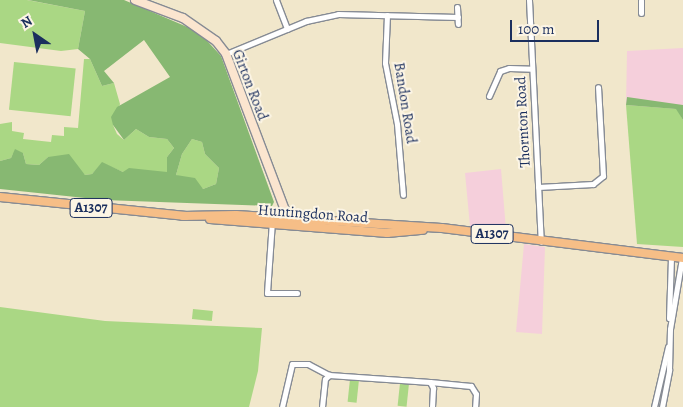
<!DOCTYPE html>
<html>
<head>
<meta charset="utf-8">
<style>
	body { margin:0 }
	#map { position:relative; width:683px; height:407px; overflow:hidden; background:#f1e7cb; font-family:Alegreya,serif }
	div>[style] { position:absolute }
	.built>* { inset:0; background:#f5cfdb }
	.green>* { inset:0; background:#aad784; transform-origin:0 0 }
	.forest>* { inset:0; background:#87b872 }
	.roads { filter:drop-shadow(1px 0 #868b94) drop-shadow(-1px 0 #868b94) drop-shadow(0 1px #868b94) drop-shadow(0 -1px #868b94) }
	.street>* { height:5px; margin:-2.5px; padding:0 2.5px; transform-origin:2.5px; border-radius:2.5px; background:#fff }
	.secondary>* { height:8px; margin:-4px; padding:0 4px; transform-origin:4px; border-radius:4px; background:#fbe5cf }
	.primary>* { height:8px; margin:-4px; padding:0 4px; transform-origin:4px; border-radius:4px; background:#f6be87 }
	span { translate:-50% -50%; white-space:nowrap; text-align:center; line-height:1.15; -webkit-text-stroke:4px #fcf5e5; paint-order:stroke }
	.shield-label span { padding:1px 4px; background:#fcf5e5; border:1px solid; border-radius:4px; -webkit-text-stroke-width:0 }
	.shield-label { font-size:14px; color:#1b2f5e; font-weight:700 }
	.street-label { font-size:15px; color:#1b2f5e }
	.north { position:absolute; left:10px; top:10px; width:50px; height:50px; -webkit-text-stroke:4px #fcf5e5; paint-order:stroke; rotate:327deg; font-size:14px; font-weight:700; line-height:20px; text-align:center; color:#1b2f5e }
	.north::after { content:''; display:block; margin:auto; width:18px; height:22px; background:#1b2f5e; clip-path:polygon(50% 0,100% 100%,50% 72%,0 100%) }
	.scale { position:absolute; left:510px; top:20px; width:89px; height:22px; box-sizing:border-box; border:2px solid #1b2f5e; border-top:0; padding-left:6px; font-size:15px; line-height:18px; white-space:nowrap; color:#1b2f5e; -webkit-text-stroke:4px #fcf5e5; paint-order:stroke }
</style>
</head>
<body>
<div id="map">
	<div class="built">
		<div style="clip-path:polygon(683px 48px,683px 120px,676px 109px,626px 105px,627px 51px)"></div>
		<div style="clip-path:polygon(501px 169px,506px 230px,470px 226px,465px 173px)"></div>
		<div style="clip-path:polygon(524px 244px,545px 247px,542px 334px,516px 332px)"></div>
	</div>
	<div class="green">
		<div style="clip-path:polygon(0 0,27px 0,85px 11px,78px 49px,61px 51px,0 43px)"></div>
		<div style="clip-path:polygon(84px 59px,90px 59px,102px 86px,114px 83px,120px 104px,113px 125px,117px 134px,124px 140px,136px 129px,149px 137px,167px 139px,174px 148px,167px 157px,167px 172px,123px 172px,102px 163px,92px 174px,85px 175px,63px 157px,48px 157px,39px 165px,26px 164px,23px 153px,13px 154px,11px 158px,0 161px,0 124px,12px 122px,12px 131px,24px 133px,23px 139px,51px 142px,52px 135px,64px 136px,64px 127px,78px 128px)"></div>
		<div style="left:14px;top:62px;width:62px;height:48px;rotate:6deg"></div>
		<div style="clip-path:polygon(626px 105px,677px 109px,683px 120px,683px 247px,637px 244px)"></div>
		<div style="clip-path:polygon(192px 139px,202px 142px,205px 154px,219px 168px,216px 184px,203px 189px,176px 175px,182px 154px)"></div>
		<div style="clip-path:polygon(0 307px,105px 321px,262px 328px,258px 371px,249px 407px,0 407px)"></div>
		<div style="left:193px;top:309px;width:20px;height:10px;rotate:6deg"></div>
		<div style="left:350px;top:379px;width:9px;height:23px;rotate:6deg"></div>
		<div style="left:400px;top:383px;width:9px;height:23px;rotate:6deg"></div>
	</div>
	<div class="forest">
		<div style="clip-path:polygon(evenodd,28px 0,124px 0,199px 32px,221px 56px,274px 202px,272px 206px,104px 200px,0 189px,0 161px,11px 158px,15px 149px,23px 153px,26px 164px,39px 165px,48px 157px,69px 154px,85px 175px,92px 174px,102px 162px,123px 172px,129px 168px,167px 172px,167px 157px,174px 148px,167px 139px,149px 137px,136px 129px,124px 140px,113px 125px,111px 117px,117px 107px,170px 77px,144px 40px,104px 71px,114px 83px,102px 86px,90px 59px,78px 49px,85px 11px,28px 0,192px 139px,202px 142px,205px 154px,219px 168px,216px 184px,203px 189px,195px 178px,176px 175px,182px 154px,192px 139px)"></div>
		<div style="clip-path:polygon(627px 97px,683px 105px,683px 120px,676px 109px,626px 105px)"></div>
	</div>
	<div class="roads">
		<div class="street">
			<div style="left:276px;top:0;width:31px;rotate:69deg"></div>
			<div style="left:529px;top:0;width:242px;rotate:87.2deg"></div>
			<div style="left:641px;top:0;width:13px;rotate:90deg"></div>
			<div style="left:457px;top:7px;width:17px;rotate:87deg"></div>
			<div style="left:387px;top:15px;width:48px;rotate:92.4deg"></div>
			<div style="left:385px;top:63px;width:62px;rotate:78.9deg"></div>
			<div style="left:397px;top:124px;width:71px;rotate:85.2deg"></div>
			<div style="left:226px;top:54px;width:87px;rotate:-22.4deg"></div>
			<div style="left:306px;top:21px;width:33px;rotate:-12deg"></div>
			<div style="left:338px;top:14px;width:120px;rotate:1.4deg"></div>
			<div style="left:489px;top:96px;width:27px;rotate:-66deg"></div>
			<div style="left:500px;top:71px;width:9px;rotate:-18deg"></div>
			<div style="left:509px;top:68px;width:23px;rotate:2deg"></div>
			<div style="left:538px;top:187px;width:55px;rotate:-3.1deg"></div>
			<div style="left:593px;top:184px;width:13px;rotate:-39deg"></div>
			<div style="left:603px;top:176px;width:89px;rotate:-93.2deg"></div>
			<div style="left:272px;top:221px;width:72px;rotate:94deg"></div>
			<div style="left:267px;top:293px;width:30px"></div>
			<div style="left:669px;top:318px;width:61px;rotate:-88.1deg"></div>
			<div style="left:430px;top:382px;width:41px;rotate:5.6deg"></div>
			<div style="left:471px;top:386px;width:9px;rotate:58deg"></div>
			<div style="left:476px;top:394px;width:13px;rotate:94deg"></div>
			<div style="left:282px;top:407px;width:44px;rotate:-76.9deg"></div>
			<div style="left:292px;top:364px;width:16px"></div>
			<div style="left:308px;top:364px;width:24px;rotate:28deg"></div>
			<div style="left:322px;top:407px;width:28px;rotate:-84deg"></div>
			<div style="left:325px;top:379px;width:6px;rotate:-45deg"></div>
			<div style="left:329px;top:375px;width:101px;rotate:4deg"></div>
			<div style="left:430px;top:382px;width:7px;rotate:63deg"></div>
			<div style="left:433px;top:388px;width:19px;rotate:93deg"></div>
			<div style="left:654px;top:407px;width:62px;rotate:-76.9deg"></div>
			<div style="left:662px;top:407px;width:38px;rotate:-79deg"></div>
			<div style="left:669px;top:370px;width:41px;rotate:-88.6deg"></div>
			<div style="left:670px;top:329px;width:72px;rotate:-80.4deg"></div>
		</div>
		<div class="secondary">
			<div style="left:135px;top:0;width:51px;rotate:20.6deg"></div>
			<div style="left:183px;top:18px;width:40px;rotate:34.9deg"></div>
			<div style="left:216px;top:41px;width:16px;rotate:52deg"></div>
			<div style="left:226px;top:54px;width:167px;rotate:69.3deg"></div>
			<div style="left:285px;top:210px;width:13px;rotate:90deg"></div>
		</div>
		<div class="primary">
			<div style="left:0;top:197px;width:187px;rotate:5.8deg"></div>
			<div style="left:183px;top:216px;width:53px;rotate:-1.1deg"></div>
			<div style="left:236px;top:215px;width:206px;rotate:3.6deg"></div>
			<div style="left:442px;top:228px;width:243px;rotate:7.1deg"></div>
			<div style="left:210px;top:219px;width:178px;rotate:4.5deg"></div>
			<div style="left:387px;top:233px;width:36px;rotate:-5deg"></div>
		</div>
	</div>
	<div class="shield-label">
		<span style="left:91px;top:208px">A1307</span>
		<span style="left:492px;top:234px">A1307</span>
	</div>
	<div class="street-label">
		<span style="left:250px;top:85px;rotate:69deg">Girton Road</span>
		<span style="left:405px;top:103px;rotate:81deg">Bandon Road</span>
		<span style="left:523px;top:122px;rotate:-93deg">Thornton Road</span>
		<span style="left:313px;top:214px;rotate:4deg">Huntingdon Road</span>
	</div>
	<div class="north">N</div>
	<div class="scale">100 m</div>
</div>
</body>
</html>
